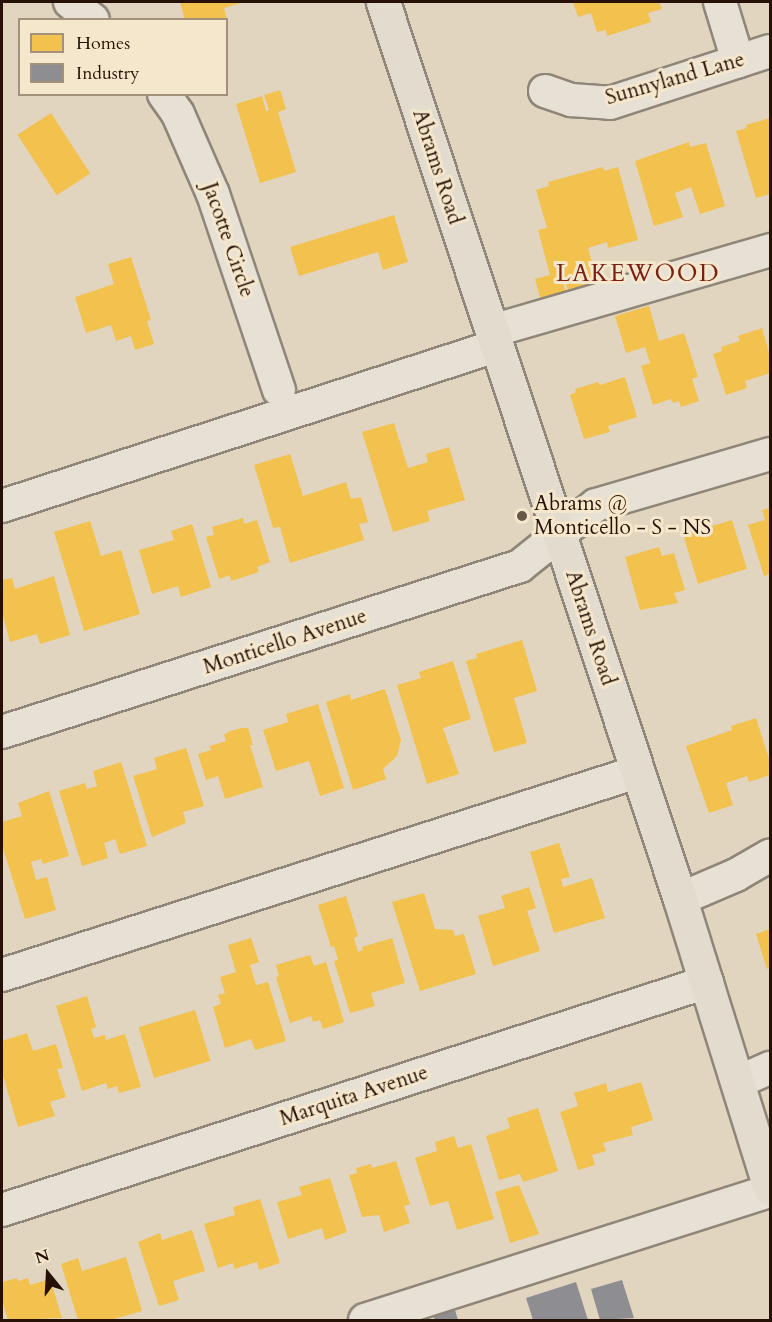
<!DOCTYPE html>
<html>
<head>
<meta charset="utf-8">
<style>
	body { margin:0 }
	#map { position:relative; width:772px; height:1322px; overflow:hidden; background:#e1d5bf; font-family:Cardo,serif }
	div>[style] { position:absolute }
	.homes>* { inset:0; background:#f2c14e; transform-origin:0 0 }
	.industry>* { inset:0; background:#8d8d92 }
	.roads { filter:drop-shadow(2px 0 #8f8578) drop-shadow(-2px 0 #8f8578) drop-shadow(0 2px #8f8578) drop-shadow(0 -2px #8f8578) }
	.minor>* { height:32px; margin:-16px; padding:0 16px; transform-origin:16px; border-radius:16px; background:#e7e1d5 }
	.major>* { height:33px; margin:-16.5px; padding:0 16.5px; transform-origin:16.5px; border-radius:16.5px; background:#e3dcce }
	.dots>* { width:16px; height:16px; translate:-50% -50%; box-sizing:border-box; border:3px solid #f5e7cc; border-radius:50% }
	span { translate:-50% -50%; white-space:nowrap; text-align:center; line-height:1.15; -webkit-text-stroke:6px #f5e7cc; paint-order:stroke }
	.street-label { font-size:21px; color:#271106 }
	.poi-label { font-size:21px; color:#271106 }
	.left { translate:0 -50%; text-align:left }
	.quarter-label { font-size:24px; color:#7a1f14; letter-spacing:1.5px }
	.frame { position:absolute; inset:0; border:3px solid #271106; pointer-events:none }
	.legend { position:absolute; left:18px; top:18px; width:210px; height:78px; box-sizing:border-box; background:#f5e7cc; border:2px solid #a3917d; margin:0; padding:8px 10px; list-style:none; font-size:18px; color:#271106 }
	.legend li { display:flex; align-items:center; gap:12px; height:30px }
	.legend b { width:30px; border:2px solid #a3917d }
	.north { position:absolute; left:18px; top:1244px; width:60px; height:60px; -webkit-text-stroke:4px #f5e7cc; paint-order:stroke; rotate:342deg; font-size:16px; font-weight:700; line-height:24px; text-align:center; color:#271106 }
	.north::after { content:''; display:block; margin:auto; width:21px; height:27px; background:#271106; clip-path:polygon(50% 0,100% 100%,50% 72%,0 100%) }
</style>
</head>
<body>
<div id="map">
	<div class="homes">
		<div style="clip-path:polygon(180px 2px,244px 2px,224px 8px,227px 20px,185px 20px)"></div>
		<div style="clip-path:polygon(573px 2px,659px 2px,662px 9px,648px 13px,651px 22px,607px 36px,606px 30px,597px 32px,591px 13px,578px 17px)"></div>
		<div style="clip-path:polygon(280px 90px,286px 109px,278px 112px,296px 172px,260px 183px,236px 104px,262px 96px,266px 111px,269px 110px,264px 95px)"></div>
		<div style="left:51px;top:113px;width:72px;height:40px;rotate:57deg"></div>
		<div style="clip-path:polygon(770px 118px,770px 194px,756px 198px,736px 131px,747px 128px,746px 125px)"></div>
		<div style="clip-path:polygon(689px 142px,690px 147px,706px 143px,725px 206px,700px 214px,691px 187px,675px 193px,683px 217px,654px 226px,635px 161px)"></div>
		<div style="clip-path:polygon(603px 167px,604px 171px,618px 167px,638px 240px,608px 248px,607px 242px,588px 248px,593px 266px,589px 267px,596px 293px,571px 300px,565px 281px,563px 282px,568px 302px,543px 308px,535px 279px,550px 275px,538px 230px,547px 228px,536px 190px,549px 186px,548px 182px)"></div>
		<div style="clip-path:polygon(394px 215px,408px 262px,383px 270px,378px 252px,299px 276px,290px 247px)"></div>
		<div style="clip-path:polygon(131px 257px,151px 320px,147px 321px,154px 344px,135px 350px,131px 336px,116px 341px,111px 325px,86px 333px,75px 297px,114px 284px,108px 264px)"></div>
		<div style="clip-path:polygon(649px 306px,659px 341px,684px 333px,698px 377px,692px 379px,699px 401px,681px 407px,679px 401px,673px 403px,671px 399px,653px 405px,641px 366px,650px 363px,645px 347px,626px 353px,615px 316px)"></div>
		<div style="clip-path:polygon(762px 328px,770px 356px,770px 373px,745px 381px,747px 388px,726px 395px,713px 354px,722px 351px,721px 347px,740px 341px,738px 336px)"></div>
		<div style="clip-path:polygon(625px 377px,637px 417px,608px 426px,610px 432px,584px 439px,570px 395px,576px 392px,575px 389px,598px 382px,600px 385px)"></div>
		<div style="clip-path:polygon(394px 423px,408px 468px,428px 462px,426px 454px,449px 447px,465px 500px,427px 511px,430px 521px,393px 532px,362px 432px)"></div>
		<div style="clip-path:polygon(290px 454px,303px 496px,346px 482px,351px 499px,361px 497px,368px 522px,359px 524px,364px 540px,290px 563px,280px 527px,273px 528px,254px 465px)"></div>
		<div style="clip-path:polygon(770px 508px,770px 574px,764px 576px,748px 525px,765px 520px,762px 510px)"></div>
		<div style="clip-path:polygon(243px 518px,244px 524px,257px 520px,270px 562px,257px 567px,259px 572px,231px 581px,230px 575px,219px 579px,206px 537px,214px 535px,212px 527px)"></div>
		<div style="left:732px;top:520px;width:51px;height:51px;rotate:73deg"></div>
		<div style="clip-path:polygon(90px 521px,101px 556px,121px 550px,140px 614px,84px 631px,54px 532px)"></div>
		<div style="clip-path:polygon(192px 524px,211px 587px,181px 597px,178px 586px,152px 594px,139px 550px,174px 540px,171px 531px)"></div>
		<div style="clip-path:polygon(659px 547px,662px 556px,674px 553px,685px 590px,674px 593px,678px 603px,640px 610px,625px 557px)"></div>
		<div style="clip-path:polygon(54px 576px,70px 635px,40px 644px,37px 634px,10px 642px,2px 612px,2px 580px,12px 578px,15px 589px)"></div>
		<div style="clip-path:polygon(522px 640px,537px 691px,514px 698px,527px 743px,494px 752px,466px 661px,477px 658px,476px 654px)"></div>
		<div style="clip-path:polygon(453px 661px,471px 719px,443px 728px,459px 774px,427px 784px,397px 685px,421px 678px,419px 672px)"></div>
		<div style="clip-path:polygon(385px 689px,401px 740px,397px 756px,383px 769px,386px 779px,353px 790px,326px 702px,350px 694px,351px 700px)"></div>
		<div style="clip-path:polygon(318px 704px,344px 788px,320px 796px,309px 761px,276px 771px,263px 730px,288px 722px,286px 714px)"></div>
		<div style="clip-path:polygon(756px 718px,770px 762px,770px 775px,749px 782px,747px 776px,726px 783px,733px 805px,709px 813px,686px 746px,732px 730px,731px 726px)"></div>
		<div style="clip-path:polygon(242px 728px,248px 728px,253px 745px,250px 745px,263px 787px,225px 799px,218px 776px,206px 780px,198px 754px,211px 750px,210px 746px,226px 741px,224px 735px,230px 731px)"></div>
		<div style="clip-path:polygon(186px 748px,204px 806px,183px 812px,186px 823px,152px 837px,133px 776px,157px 769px,154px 758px)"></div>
		<div style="clip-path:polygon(121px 762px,147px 846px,120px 854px,115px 839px,104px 843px,108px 858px,82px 866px,59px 791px,85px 783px,87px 789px,97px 786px,93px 771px)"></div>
		<div style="clip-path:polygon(49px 791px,69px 856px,43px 864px,41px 859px,31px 862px,36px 880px,47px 877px,56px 910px,25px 919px,2px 845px,2px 822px,22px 816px,18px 803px)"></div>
		<div style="clip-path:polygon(559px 843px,570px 877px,561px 879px,563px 887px,592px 878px,605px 918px,554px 933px,530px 852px)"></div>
		<div style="clip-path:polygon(529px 887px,536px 908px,527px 911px,540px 951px,493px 966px,478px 916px,505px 908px,501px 896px)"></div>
		<div style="clip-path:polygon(424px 893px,435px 929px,453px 930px,455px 936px,464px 934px,476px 974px,420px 991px,392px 902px)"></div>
		<div style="clip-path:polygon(346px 896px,358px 936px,354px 938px,358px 952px,363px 950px,362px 947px,392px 938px,405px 983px,371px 993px,375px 1006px,350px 1013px,334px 961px,338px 960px,334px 946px,331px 947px,318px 905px)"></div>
		<div style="clip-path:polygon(770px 929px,770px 968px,767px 969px,756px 934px)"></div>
		<div style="clip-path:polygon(251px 938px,259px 962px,250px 965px,256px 985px,268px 982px,286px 1041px,255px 1050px,251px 1039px,225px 1048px,213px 1007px,221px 1004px,218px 995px,225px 993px,220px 977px,236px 972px,228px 945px)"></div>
		<div style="clip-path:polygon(310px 955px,314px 966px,326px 962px,344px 1022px,323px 1029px,320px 1020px,313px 1022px,311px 1016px,290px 1023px,276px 977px,279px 976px,276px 965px)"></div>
		<div style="clip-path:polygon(87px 996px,96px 1027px,91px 1029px,94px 1038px,105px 1035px,106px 1040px,125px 1034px,141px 1087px,119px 1093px,117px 1086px,108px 1089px,106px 1083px,82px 1091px,56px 1006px)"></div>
		<div style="left:195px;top:1010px;width:53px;height:59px;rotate:73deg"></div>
		<div style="clip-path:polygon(27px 1033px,33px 1051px,56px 1044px,63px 1068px,57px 1069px,66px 1097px,50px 1102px,55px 1116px,18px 1127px,2px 1072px,2px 1041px)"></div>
		<div style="clip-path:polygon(641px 1082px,653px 1120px,631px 1127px,633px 1135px,603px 1143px,606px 1151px,592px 1155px,595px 1165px,578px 1170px,560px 1112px,578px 1106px,574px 1093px,606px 1083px,608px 1092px)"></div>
		<div style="clip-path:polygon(538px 1108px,558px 1171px,523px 1182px,520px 1174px,499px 1180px,486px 1136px,510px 1128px,507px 1118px)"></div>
		<div style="clip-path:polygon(454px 1136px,458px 1148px,471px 1144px,494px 1219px,457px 1230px,448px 1201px,430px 1206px,415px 1158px,437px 1151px,435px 1142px)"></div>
		<div style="clip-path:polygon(396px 1161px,410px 1204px,404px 1206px,410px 1223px,384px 1232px,379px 1215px,362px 1217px,349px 1175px,357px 1173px,356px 1168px,371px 1164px,372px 1168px)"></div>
		<div style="clip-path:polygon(330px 1178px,347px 1232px,325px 1240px,322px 1228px,288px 1239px,277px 1202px,302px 1195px,299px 1187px)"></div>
		<div style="clip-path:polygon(519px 1185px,539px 1234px,510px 1243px,495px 1192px)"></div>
		<div style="clip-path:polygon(260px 1199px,280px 1263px,259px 1270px,257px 1262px,234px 1269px,233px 1263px,218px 1268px,204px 1224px,235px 1215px,233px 1207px)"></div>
		<div style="clip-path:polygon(192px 1230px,205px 1271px,173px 1281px,179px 1300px,159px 1306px,138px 1242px,160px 1233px,162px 1240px)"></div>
		<div style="clip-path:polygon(126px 1257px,142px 1311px,111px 1320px,78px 1320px,61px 1264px,78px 1258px,82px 1271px)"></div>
		<div style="clip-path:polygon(17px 1278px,18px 1281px,28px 1278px,30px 1285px,50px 1279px,62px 1318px,8px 1320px,2px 1300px,2px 1282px)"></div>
	</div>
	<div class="industry">
		<div style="clip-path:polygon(622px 1280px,634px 1318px,600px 1320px,591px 1289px)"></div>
		<div style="clip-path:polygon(576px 1282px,588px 1320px,533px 1320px,526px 1298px)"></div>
		<div style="clip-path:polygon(451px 1297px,458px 1320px,435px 1320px,429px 1304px)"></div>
	</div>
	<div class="roads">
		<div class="minor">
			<div style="left:70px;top:2px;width:29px;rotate:38deg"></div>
			<div style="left:720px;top:2px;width:62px;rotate:73deg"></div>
			<div style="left:545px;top:91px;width:28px;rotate:19deg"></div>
			<div style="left:571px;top:100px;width:39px;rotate:4deg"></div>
			<div style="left:610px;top:103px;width:168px;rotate:-18deg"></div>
			<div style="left:164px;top:94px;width:24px;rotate:55deg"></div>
			<div style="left:178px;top:114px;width:87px;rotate:66.4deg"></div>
			<div style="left:213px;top:194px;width:207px;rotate:71.4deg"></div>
			<div style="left:492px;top:331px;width:290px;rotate:-16.2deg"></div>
			<div style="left:2px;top:506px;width:519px;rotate:-17.95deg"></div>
			<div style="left:2px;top:732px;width:544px;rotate:-17.77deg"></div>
			<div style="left:520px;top:566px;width:97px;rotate:-38.8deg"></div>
			<div style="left:596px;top:505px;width:181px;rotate:-16.3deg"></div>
			<div style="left:680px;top:899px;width:61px;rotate:-23.2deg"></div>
			<div style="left:736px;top:875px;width:39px;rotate:-30deg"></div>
			<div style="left:2px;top:975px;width:667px;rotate:-17.73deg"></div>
			<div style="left:738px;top:1082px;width:35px;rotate:-24deg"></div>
			<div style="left:2px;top:1210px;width:741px;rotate:-17.92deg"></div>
			<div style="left:365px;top:1320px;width:425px;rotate:-17.7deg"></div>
		</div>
		<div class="major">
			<div style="left:383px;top:2px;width:945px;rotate:71.68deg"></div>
			<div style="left:680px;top:899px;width:303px;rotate:72.7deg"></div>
		</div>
	</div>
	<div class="dots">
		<div style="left:522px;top:516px;background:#685647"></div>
	</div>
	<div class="street-label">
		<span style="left:675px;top:79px;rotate:-16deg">Sunnyland Lane</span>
		<span style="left:437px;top:167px;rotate:72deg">Abrams Road</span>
		<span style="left:228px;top:240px;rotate:71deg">Jacotte Circle</span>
		<span style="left:590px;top:628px;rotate:72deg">Abrams Road</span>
		<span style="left:285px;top:642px;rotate:-18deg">Monticello Avenue</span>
		<span style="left:354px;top:1096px;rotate:-18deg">Marquita Avenue</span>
	</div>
	<div class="poi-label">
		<span class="left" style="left:534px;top:516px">Abrams @<br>Monticello - S - NS</span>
	</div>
	<div class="quarter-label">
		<span style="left:638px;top:274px">LAKEWOOD</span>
	</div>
	<div class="frame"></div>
	<ul class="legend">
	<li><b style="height:16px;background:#f2c14e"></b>Homes</li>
	<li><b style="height:16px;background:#8d8d92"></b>Industry</li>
	</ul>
	<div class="north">N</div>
</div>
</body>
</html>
